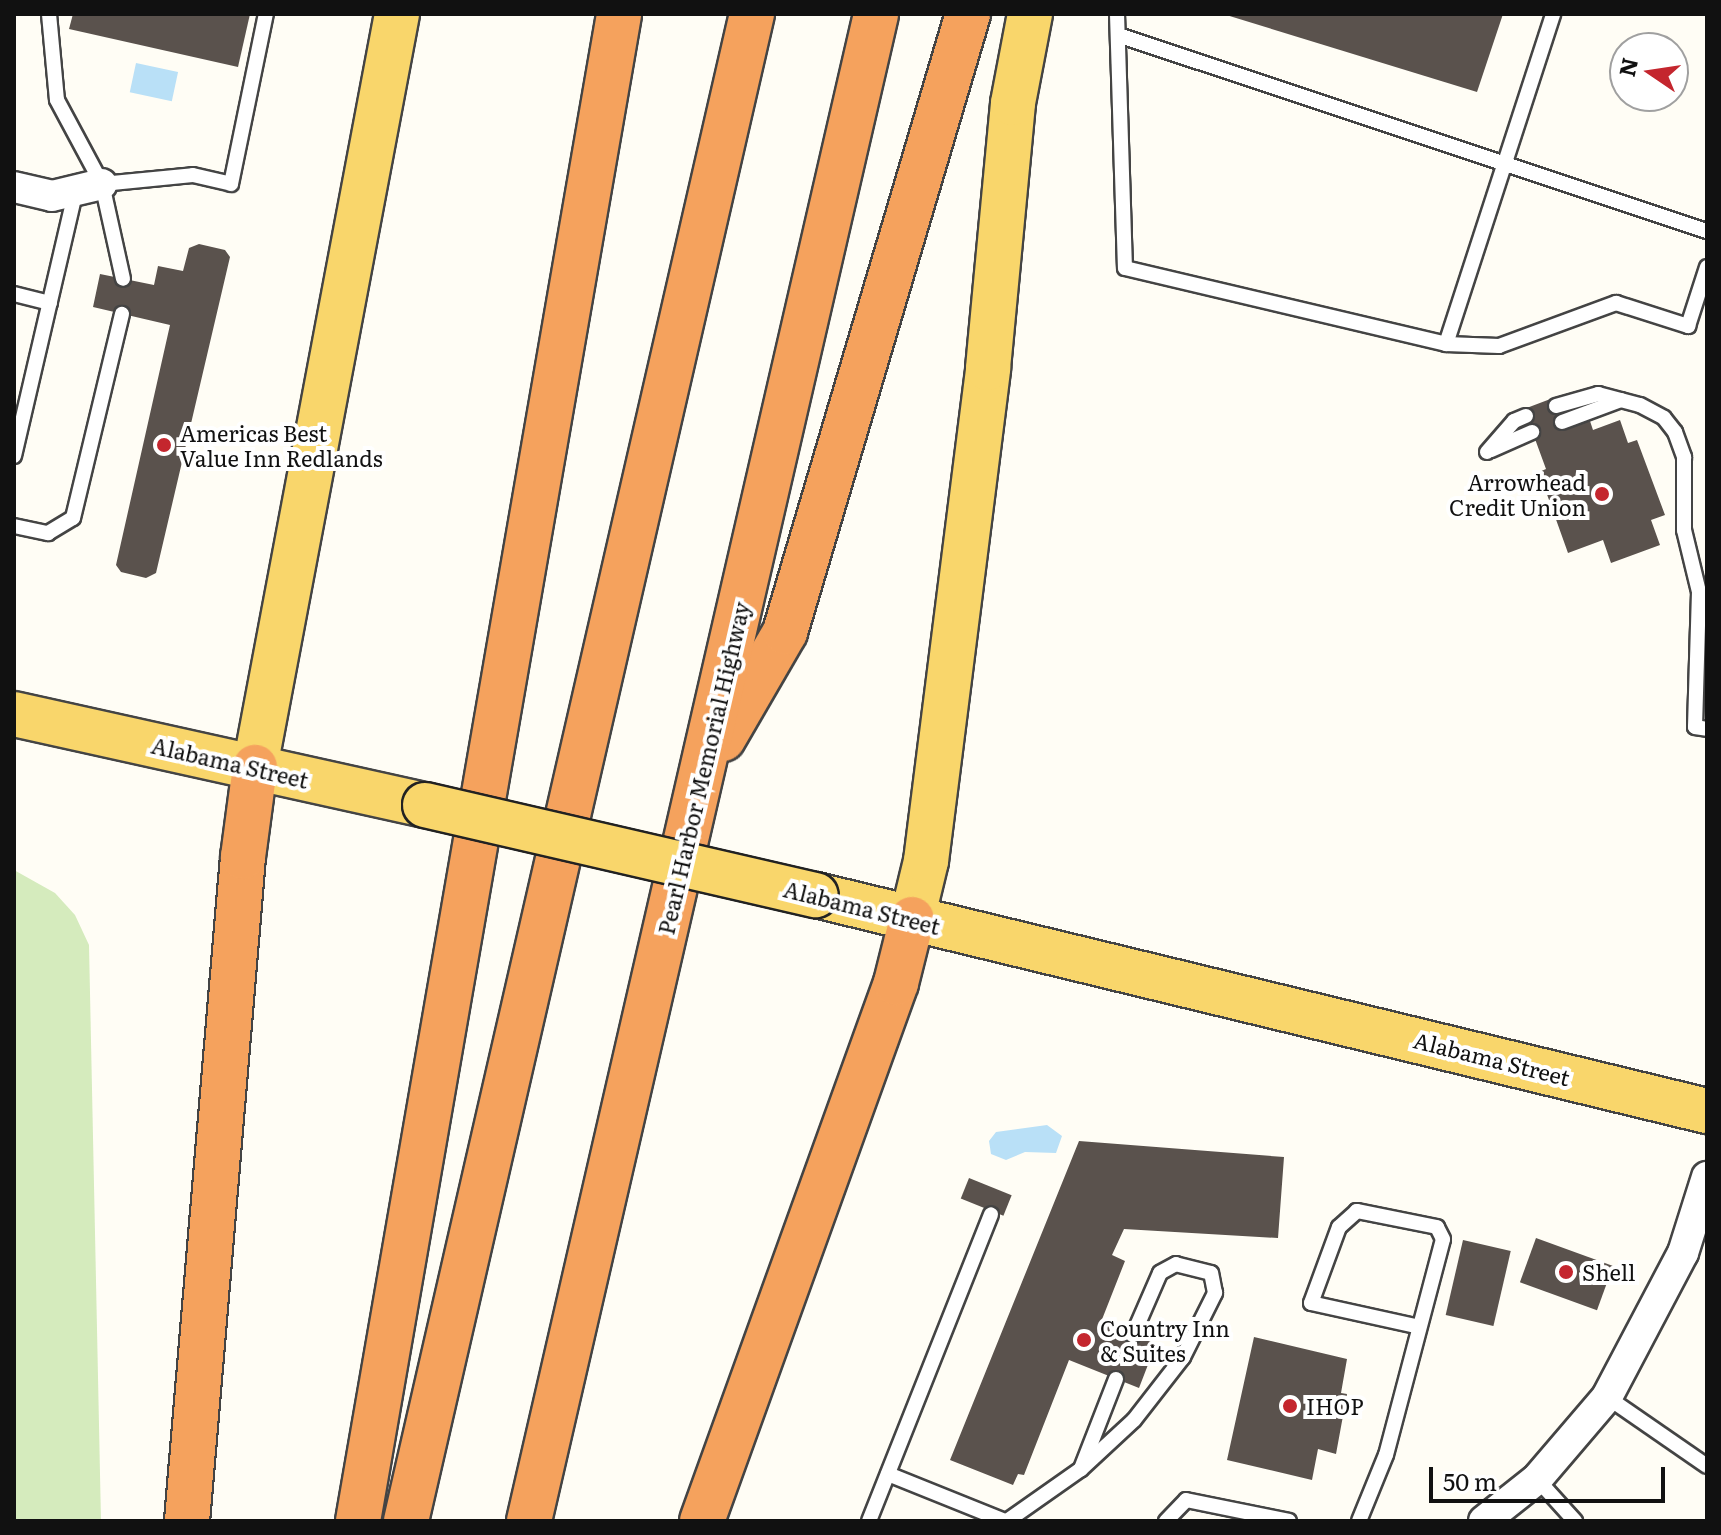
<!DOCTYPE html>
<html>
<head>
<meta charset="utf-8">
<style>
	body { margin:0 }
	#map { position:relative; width:1721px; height:1535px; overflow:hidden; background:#fffdf5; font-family:Literata,serif }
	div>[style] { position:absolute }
	.green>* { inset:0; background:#d5ebbd }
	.water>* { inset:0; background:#b9e0f7; transform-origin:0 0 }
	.building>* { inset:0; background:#5a524d; transform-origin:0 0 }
	.roads { filter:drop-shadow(2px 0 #444) drop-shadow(-2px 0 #444) drop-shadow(0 2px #444) drop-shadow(0 -2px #444) }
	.lane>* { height:14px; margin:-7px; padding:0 7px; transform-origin:7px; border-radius:7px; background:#fff }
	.street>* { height:30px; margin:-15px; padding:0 15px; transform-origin:15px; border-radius:15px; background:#fff }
	.primary>* { height:44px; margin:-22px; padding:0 22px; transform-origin:22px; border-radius:22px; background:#f9d66b }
	.highway>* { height:44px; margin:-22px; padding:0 22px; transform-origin:22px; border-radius:22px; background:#f5a25d }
	.bridges { filter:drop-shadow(2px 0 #222) drop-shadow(-2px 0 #222) drop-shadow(0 2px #222) drop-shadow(0 -2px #222) }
	.primary-bridge>* { height:44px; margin:-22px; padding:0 22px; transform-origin:22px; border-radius:22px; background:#f9d66b }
	.dots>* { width:22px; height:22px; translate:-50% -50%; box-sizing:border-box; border:4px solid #fff; border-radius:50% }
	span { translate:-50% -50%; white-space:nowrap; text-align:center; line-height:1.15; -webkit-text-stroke:8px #fff; paint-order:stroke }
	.poi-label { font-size:22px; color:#111 }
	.left { translate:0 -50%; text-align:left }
	.right { translate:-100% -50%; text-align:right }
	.street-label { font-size:22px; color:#111 }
	.frame { position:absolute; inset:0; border:16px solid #111; pointer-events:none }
	.north { position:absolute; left:1609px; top:32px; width:80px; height:80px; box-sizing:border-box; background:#fff; border:2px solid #a0a0a0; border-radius:50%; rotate:283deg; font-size:22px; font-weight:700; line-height:32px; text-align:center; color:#111 }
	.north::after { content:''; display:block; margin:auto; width:28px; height:36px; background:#c4262e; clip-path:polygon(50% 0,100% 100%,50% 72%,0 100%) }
	.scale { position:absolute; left:1429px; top:1467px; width:236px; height:36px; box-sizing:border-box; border:4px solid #111; border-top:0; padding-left:10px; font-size:24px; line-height:28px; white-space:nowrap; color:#111; -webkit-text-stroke:6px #fff; paint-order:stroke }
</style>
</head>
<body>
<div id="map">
	<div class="green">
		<div style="clip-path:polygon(14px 870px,55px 893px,75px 915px,89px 945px,101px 1521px,14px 1521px)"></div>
	</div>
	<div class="water">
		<div style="left:136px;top:63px;width:43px;height:30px;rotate:12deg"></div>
		<div style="clip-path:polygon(1047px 1125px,1062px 1136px,1056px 1153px,1025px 1152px,1006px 1160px,991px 1154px,989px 1141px,996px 1132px)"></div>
	</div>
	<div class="building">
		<div style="clip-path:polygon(73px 14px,250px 14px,238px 67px,69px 29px)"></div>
		<div style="clip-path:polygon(1223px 14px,1503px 14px,1477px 92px)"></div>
		<div style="clip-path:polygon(199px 244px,225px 250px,230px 257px,156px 573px,146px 578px,121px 572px,116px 565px,170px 325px,93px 307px,100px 274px,154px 285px,158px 266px,183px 271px,189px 248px)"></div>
		<div style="clip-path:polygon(1553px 398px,1564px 430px,1590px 421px,1593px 430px,1620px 420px,1628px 443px,1637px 440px,1665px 515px,1651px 520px,1660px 545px,1611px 563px,1603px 540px,1568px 553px,1539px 472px,1546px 469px,1524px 409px)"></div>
		<div style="clip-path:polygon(1079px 1141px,1284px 1157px,1278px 1238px,1124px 1229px,1112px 1255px,1125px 1261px,1101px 1322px,1156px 1344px,1139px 1388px,1069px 1360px,1024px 1475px,1018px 1474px,1013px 1485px,950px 1460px)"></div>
		<div style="left:969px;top:1178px;width:46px;height:22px;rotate:22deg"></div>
		<div style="left:1536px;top:1238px;width:82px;height:47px;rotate:20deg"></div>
		<div style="left:1463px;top:1240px;width:49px;height:77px;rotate:13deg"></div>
		<div style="clip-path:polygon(1254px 1337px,1347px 1359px,1341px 1393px,1347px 1394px,1336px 1454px,1318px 1449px,1312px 1480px,1227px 1460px)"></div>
	</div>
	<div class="roads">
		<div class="lane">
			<div style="left:49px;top:14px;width:86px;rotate:84.7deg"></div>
			<div style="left:57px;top:100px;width:95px;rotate:61.8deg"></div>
			<div style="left:102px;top:184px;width:97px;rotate:77.5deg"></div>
			<div style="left:1117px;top:14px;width:254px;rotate:88.2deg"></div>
			<div style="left:1125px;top:268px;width:330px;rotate:13.3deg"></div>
			<div style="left:1446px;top:344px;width:53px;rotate:2.2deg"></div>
			<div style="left:1499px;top:346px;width:125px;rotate:-20.2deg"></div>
			<div style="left:1616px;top:303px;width:76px;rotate:17.7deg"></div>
			<div style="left:1688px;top:326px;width:62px;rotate:-72.1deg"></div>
			<div style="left:1121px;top:36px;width:618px;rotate:18.41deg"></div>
			<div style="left:102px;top:184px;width:91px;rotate:-5.6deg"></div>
			<div style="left:193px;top:175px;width:39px;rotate:13deg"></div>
			<div style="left:231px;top:184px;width:174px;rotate:-78.4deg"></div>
			<div style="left:14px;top:294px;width:37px;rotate:14deg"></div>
			<div style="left:1446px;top:344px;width:347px;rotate:-72deg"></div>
			<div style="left:1556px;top:406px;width:44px;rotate:-15.9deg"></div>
			<div style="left:1598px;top:394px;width:43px;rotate:14.7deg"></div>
			<div style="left:1640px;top:405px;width:27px;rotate:28deg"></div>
			<div style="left:1664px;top:418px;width:18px;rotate:52deg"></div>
			<div style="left:1675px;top:432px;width:27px;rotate:70deg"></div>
			<div style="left:1684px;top:457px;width:73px;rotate:90deg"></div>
			<div style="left:1684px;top:530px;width:64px;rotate:76.4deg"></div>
			<div style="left:1699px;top:592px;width:135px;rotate:91.7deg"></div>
			<div style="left:1695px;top:727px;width:12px;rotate:9deg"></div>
			<div style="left:1562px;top:422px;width:63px;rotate:-20.4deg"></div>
			<div style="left:1491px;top:450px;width:45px;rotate:-23.7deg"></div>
			<div style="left:1487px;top:452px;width:41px;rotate:-48.9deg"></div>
			<div style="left:1514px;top:421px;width:13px;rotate:-23deg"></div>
			<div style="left:14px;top:456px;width:273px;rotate:-76.9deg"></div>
			<div style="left:14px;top:526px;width:35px;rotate:12deg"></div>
			<div style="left:48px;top:533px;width:29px;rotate:-31deg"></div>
			<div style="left:73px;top:518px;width:210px;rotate:-76.5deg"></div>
			<div style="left:1116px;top:1379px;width:97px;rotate:111.3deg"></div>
			<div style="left:1081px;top:1469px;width:72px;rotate:-42.8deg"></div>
			<div style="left:1134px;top:1420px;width:80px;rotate:-52.1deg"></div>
			<div style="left:1183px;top:1357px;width:72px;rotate:-63.4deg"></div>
			<div style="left:1215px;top:1293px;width:20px;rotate:-101deg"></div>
			<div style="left:1211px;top:1273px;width:36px;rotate:-166deg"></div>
			<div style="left:1176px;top:1264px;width:18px;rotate:151deg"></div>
			<div style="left:1160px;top:1273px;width:68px;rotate:113.5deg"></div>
			<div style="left:1607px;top:1397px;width:121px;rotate:34.6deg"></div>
			<div style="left:888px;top:1474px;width:126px;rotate:21.9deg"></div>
			<div style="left:1537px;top:1479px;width:57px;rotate:47.9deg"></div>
			<div style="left:869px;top:1521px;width:330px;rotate:-68.3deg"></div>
			<div style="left:1007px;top:1521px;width:90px;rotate:-35.1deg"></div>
			<div style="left:1166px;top:1521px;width:29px;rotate:-46deg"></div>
			<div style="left:1186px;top:1500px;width:105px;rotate:11.5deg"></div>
			<div style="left:1359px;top:1521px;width:71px;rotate:-67.8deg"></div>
			<div style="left:1386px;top:1455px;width:223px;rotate:-75.2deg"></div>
			<div style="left:1443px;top:1239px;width:13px;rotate:-117deg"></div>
			<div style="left:1437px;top:1227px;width:82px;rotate:-168.7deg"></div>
			<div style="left:1357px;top:1211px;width:24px;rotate:138deg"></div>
			<div style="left:1339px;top:1227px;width:81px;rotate:110.2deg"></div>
			<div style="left:1311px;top:1303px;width:107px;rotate:12.4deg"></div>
		</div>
		<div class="street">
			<div style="left:14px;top:187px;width:39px;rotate:13deg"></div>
			<div style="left:52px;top:196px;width:51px;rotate:-13.5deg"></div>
			<div style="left:1484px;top:1521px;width:68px;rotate:-38.4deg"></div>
			<div style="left:1537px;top:1479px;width:108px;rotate:-49.5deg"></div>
			<div style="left:1607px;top:1397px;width:163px;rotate:-62.2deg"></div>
			<div style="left:1683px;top:1253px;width:80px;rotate:-72.5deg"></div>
		</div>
		<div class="primary">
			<div style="left:14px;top:714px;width:421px;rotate:12.5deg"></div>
			<div style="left:255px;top:767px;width:766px;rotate:-79.32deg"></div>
			<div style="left:816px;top:895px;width:917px;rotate:13.63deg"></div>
			<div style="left:912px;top:919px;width:60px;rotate:-76.4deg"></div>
			<div style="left:926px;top:861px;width:497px;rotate:-82.8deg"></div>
			<div style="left:988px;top:368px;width:266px;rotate:-84.6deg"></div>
			<div style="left:1013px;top:103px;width:91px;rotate:-79.2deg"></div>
		</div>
		<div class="highway">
			<div style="left:723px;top:739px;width:124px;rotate:-59.9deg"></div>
			<div style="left:785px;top:632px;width:645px;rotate:-73.51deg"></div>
			<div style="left:187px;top:1521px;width:666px;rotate:-85.18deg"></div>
			<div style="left:243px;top:857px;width:91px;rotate:-82.4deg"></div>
			<div style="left:358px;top:1521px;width:1529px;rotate:-80.17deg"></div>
			<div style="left:406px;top:1521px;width:1546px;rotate:-77.07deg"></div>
			<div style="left:529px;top:1521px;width:1546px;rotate:-77.03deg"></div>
			<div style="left:702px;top:1521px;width:572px;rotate:-70.17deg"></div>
			<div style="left:896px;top:983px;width:66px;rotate:-76deg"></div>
		</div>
	</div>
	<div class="bridges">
		<div class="primary-bridge">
			<div style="left:425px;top:805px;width:401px;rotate:13deg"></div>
		</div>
	</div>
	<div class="dots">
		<div style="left:164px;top:445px;background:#c4262e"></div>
		<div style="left:1602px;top:494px;background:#c4262e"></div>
		<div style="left:1566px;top:1272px;background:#c4262e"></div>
		<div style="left:1084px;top:1340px;background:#c4262e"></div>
		<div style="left:1290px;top:1406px;background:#c4262e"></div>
	</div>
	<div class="poi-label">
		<span class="left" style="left:180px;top:445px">Americas Best<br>Value Inn Redlands</span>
		<span class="right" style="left:1586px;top:494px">Arrowhead<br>Credit Union</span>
		<span class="left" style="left:1582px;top:1272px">Shell</span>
		<span class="left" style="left:1100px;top:1340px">Country Inn<br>&amp; Suites</span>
		<span class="left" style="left:1306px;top:1406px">IHOP</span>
	</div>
	<div class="street-label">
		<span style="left:230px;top:762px;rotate:13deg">Alabama Street</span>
		<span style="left:703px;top:768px;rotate:-77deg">Pearl Harbor Memorial Highway</span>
		<span style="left:862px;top:907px;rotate:14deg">Alabama Street</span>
		<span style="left:1492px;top:1058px;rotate:14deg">Alabama Street</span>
	</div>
	<div class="frame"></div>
	<div class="north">N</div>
	<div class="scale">50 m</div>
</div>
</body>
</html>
